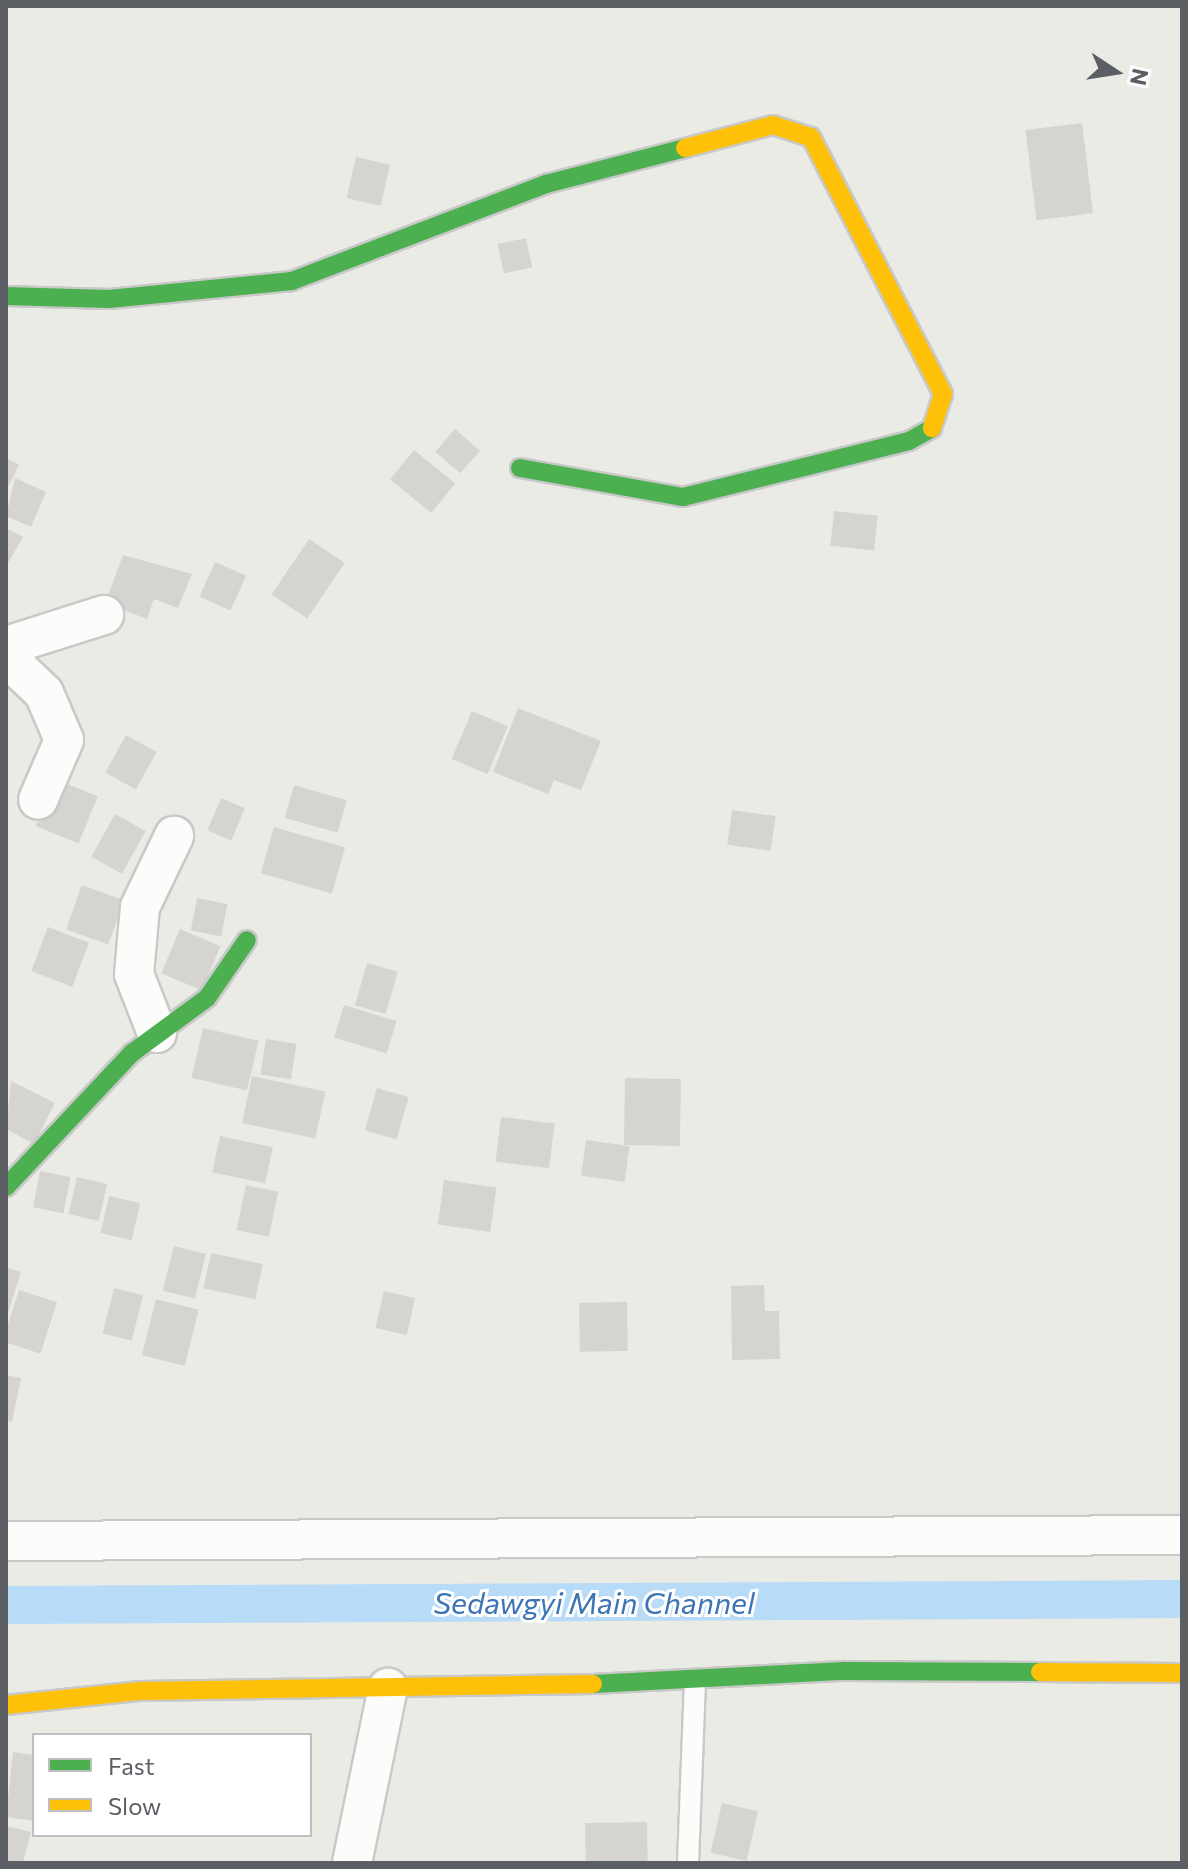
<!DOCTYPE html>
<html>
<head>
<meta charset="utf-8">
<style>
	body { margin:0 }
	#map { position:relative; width:1188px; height:1869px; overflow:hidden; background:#ebebe6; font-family:Commissioner,sans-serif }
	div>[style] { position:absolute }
	.canal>* { height:38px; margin:-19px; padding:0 19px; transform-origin:19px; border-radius:19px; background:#b8dcf8 }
	.building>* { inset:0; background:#d5d4d1; transform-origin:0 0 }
	.roads { filter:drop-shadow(2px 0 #c8c9c8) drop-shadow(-2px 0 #c8c9c8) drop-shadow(0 2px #c8c9c8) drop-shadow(0 -2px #c8c9c8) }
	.lane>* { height:20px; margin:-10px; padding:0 10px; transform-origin:10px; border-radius:10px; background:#fcfcfb }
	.street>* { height:38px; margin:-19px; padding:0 19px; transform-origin:19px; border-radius:19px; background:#fcfcfb }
	.fast>* { height:18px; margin:-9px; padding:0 9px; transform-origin:9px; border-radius:9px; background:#4caf50 }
	.slow>* { height:18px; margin:-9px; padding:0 9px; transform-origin:9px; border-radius:9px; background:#ffc107 }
	span { translate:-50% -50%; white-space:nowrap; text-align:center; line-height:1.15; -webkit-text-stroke:6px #fff; paint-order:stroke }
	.water-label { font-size:30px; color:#3c74b4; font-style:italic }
	.frame { position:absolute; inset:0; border:8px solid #5b5f64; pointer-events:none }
	.legend { position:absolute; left:32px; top:1733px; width:280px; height:104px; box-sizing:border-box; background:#fff; border:2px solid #bdbfc1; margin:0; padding:10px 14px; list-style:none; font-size:24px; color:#5b5f64 }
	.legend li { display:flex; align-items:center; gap:16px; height:40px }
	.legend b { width:40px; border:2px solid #bdbfc1 }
	.north { position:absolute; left:1076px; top:32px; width:80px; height:80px; -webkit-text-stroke:6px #fff; paint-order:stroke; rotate:102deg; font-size:22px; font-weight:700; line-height:32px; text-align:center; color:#5b5f64 }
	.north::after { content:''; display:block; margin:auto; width:28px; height:36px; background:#5b5f64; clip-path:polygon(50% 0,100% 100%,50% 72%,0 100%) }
</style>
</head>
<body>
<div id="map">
	<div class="canal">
		<div style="left:6px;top:1605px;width:1176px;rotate:-0.29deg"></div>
	</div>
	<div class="building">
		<div style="left:1082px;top:123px;width:91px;height:57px;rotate:83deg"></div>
		<div style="left:356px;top:157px;width:35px;height:42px;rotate:13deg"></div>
		<div style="left:526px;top:238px;width:30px;height:29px;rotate:78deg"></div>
		<div style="left:455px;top:429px;width:33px;height:30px;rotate:41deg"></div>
		<div style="left:414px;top:450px;width:53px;height:38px;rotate:39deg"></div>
		<div style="clip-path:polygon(6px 458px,19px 465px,6px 491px)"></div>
		<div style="clip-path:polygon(15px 478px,46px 492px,31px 527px,6px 516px)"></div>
		<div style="left:834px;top:511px;width:44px;height:35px;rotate:6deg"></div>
		<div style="clip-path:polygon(6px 528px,23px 537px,6px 567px)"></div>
		<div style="left:309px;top:539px;width:43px;height:67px;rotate:34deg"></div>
		<div style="clip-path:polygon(123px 555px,192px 574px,178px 608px,154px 599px,147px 619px,105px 603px)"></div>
		<div style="left:215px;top:562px;width:34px;height:38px;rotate:24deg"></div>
		<div style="clip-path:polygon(518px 708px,601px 741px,581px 790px,554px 780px,548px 794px,493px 772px)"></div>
		<div style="left:472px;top:711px;width:39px;height:52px;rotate:23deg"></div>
		<div style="left:126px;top:735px;width:35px;height:43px;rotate:29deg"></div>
		<div style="left:55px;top:779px;width:46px;height:51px;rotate:22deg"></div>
		<div style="left:294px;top:785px;width:55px;height:34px;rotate:16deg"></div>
		<div style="left:221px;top:798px;width:26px;height:35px;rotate:23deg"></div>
		<div style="left:732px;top:810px;width:44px;height:35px;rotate:8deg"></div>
		<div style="left:115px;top:814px;width:35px;height:49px;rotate:29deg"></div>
		<div style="left:274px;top:827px;width:74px;height:48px;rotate:16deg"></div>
		<div style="left:82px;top:885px;width:45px;height:47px;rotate:20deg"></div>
		<div style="left:197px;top:898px;width:31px;height:33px;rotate:11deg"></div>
		<div style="left:48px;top:927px;width:44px;height:47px;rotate:21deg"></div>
		<div style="left:180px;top:929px;width:44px;height:48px;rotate:23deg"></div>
		<div style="left:367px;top:963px;width:32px;height:44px;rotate:16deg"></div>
		<div style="left:344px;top:1005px;width:55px;height:34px;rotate:17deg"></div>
		<div style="left:203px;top:1028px;width:57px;height:51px;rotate:13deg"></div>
		<div style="left:266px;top:1039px;width:31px;height:36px;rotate:9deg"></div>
		<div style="left:252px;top:1076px;width:75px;height:48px;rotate:12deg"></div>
		<div style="left:625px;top:1078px;width:56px;height:67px;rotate:1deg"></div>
		<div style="clip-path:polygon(11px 1081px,55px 1103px,34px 1144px,6px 1129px)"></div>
		<div style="left:377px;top:1088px;width:33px;height:44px;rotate:16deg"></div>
		<div style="left:501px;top:1117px;width:54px;height:45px;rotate:7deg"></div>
		<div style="left:220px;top:1136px;width:54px;height:37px;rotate:12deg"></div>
		<div style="left:586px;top:1140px;width:44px;height:36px;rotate:8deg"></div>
		<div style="left:40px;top:1171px;width:31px;height:37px;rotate:11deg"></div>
		<div style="left:77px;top:1177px;width:31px;height:38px;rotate:13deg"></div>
		<div style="left:444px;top:1180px;width:53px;height:45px;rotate:8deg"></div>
		<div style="left:246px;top:1185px;width:33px;height:46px;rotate:12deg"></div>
		<div style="left:109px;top:1196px;width:32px;height:38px;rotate:13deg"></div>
		<div style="left:174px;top:1246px;width:33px;height:46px;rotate:14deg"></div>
		<div style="left:211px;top:1253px;width:53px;height:36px;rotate:12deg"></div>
		<div style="clip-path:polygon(6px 1267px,21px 1272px,7px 1316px,6px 1316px)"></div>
		<div style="clip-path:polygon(764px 1285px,765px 1311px,779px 1311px,780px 1359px,732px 1360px,731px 1286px)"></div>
		<div style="left:114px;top:1288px;width:30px;height:47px;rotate:14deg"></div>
		<div style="left:19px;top:1290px;width:40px;height:54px;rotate:18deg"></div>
		<div style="left:384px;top:1291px;width:32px;height:38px;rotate:13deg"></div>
		<div style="left:156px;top:1299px;width:44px;height:58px;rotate:14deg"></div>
		<div style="left:627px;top:1302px;width:49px;height:48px;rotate:89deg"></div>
		<div style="clip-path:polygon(6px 1375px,21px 1378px,12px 1422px,6px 1420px)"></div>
		<div style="clip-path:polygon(13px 1752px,34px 1755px,34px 1821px,6px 1817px)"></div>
		<div style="left:722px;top:1803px;width:37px;height:51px;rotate:13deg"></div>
		<div style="left:647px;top:1822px;width:41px;height:62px;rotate:89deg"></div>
		<div style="clip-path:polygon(6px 1826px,31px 1832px,23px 1863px,6px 1863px)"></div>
	</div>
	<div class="roads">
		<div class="lane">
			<div style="left:688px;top:1863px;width:180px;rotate:-87.8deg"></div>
		</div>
		<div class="street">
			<div style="left:6px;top:646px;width:103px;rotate:-17.6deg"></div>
			<div style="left:6px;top:657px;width:52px;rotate:43.5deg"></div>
			<div style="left:44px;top:693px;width:51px;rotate:66.9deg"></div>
			<div style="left:64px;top:740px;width:65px;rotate:113.4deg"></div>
			<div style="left:157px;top:1033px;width:63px;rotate:-111.3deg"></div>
			<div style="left:134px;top:974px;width:67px;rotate:-84.9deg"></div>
			<div style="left:140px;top:907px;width:79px;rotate:-64.4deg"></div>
			<div style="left:6px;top:1541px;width:1176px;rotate:-0.29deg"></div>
			<div style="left:352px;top:1863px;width:179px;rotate:-78.4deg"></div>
		</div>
		<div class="fast">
			<div style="left:6px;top:296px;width:103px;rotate:1.7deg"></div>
			<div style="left:109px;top:299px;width:184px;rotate:-5.6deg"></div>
			<div style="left:292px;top:281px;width:272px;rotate:-20.9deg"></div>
			<div style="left:546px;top:184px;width:144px;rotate:-14.5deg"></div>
			<div style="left:520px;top:468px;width:166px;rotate:10.1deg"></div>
			<div style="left:683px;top:497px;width:233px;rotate:-13.9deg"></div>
			<div style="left:909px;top:441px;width:26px;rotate:-29deg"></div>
			<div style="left:6px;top:1187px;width:184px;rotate:-46.8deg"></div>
			<div style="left:132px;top:1053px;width:93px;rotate:-36.3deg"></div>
			<div style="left:207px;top:998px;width:70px;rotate:-55.4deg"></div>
			<div style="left:593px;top:1684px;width:251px;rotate:-3deg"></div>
			<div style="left:844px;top:1671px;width:196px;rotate:0.3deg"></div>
		</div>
		<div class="slow">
			<div style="left:685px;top:148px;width:91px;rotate:-14.6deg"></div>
			<div style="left:773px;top:125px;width:40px;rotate:18deg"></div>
			<div style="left:811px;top:137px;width:289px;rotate:62.8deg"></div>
			<div style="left:943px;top:394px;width:36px;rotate:108deg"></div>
			<div style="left:1040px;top:1672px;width:142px;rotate:0.4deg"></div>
			<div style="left:6px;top:1705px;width:135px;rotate:-6deg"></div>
			<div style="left:140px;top:1691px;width:453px;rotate:-0.9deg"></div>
		</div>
	</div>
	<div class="water-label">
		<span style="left:594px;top:1602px">Sedawgyi Main Channel</span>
	</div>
	<div class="frame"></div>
	<ul class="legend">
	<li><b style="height:10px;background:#4caf50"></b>Fast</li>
	<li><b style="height:10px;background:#ffc107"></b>Slow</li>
	</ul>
	<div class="north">N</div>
</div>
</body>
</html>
